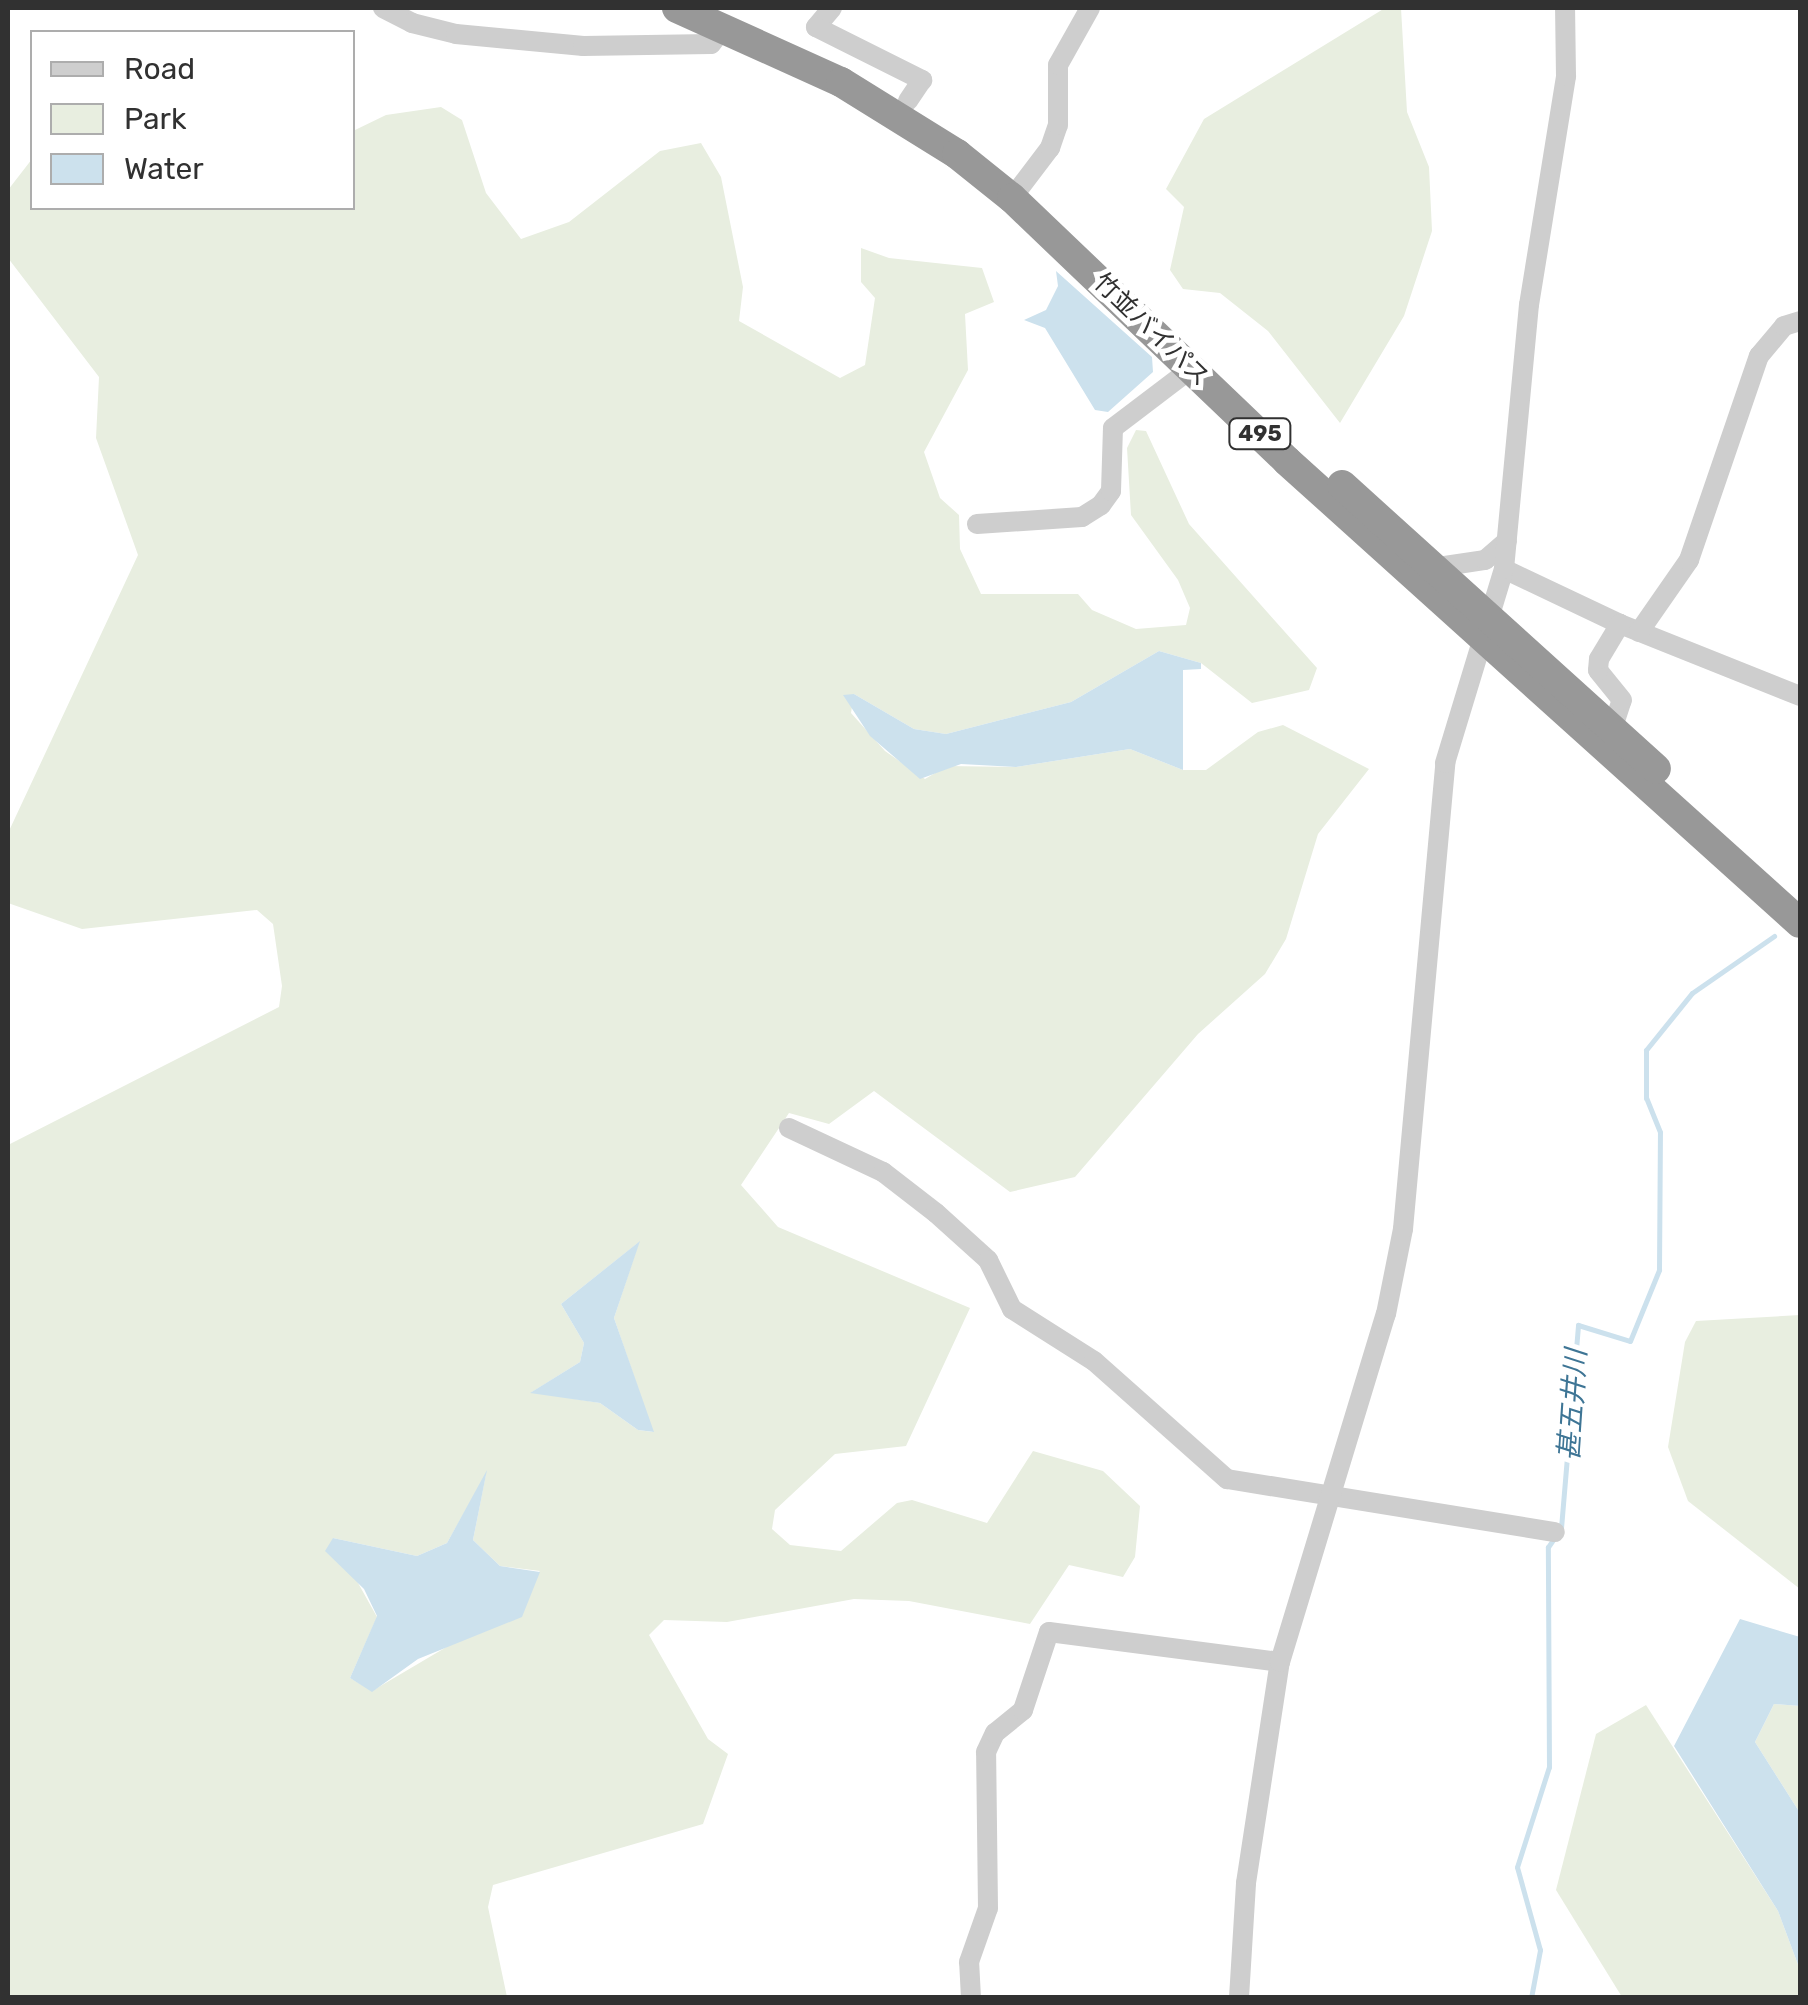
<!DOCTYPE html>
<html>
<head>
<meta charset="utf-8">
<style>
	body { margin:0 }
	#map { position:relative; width:1808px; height:2005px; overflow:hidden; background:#fff; font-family:Rubik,"Noto Sans JP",sans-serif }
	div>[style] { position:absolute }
	.green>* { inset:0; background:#e8eee0 }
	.water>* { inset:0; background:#cce1ed }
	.stream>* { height:5px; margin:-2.5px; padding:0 2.5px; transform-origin:2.5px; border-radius:2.5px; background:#cce1ed }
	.minor>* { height:20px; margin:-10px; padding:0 10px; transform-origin:10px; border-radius:10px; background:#cecece }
	.highway>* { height:30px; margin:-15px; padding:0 15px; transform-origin:15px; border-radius:15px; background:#989898 }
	span { translate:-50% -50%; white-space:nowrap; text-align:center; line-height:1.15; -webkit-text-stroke:10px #fff; paint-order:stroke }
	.shield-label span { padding:2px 8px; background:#fff; border:2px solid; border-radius:8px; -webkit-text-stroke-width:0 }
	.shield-label { font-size:22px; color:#313131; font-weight:700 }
	.street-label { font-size:25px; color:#313131 }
	.water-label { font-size:28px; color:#3e7595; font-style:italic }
	.frame { position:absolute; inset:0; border:10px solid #313131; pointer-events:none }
	.legend { position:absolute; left:30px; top:30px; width:325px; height:180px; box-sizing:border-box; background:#fff; border:2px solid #adadad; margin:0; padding:12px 18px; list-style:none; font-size:30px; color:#313131 }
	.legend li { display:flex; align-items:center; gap:20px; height:50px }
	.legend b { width:50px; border:2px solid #adadad }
</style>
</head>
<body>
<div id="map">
	<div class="green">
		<div style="clip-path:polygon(1385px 8px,1401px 8px,1407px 112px,1429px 167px,1432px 231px,1404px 316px,1340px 423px,1268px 331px,1220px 293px,1183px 289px,1170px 270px,1184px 207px,1166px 189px,1204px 119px)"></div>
		<div style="clip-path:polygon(evenodd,441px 107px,462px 120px,486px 193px,521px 239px,569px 222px,660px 151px,701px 143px,721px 177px,743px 287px,739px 321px,840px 378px,865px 365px,875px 298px,861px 282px,861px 248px,889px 258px,982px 268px,994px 302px,965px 314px,968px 370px,924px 452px,940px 498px,959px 515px,960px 549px,981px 594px,1078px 594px,1092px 610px,1136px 629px,1186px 625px,1190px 608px,1178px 580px,1131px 515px,1127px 448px,1136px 430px,1146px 431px,1189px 524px,1317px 668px,1309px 690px,1252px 703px,1201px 663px,1159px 651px,1071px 702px,946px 734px,914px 729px,854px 694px,851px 713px,885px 751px,925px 779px,947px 766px,1016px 767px,1130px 749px,1183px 770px,1206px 770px,1258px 732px,1283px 725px,1369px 769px,1318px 834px,1286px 939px,1265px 974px,1198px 1034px,1075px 1177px,1010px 1192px,874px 1091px,829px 1124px,789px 1113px,741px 1185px,778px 1227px,970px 1308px,906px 1446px,835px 1454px,775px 1510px,772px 1529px,790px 1545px,841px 1551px,897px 1503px,912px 1500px,987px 1523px,1033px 1451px,1103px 1471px,1140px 1506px,1135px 1557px,1123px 1577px,1069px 1565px,1030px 1624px,909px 1601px,854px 1599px,727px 1622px,664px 1620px,649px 1635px,708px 1739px,728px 1754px,703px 1824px,493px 1885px,488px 1907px,507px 1997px,8px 1997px,8px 1145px,279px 1007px,282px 986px,273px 924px,257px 910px,82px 929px,8px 903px,8px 833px,138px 555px,96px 438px,99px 377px,8px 258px,8px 190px,32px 159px,32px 208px,352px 208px,353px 131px,386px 115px,441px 107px,639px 1242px,614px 1318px,653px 1432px,638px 1430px,600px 1403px,532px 1392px,580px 1362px,584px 1343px,561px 1304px,639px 1242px,441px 107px,486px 1474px,473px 1540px,500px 1566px,540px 1571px,460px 1639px,372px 1691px,350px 1678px,377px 1617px,333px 1538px,417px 1556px,447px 1543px,486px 1474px)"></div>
		<div style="clip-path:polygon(1800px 1315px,1800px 1589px,1688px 1501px,1668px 1447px,1685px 1342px,1696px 1321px)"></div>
		<div style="clip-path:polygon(1774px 1704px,1800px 1706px,1800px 1813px,1755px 1742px)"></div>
		<div style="clip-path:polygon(1646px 1705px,1778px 1911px,1800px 1970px,1800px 1997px,1622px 1997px,1556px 1890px,1596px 1734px)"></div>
	</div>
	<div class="water">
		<div style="clip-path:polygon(1056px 271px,1152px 357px,1153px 372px,1108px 412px,1095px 410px,1045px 328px,1024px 320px,1046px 310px,1058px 286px)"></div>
		<div style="clip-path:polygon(1159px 651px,1201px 663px,1201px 669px,1183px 670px,1183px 770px,1130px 749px,1016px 767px,961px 764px,920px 779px,870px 736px,843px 695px,854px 694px,914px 729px,946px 734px,1071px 702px)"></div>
		<div style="clip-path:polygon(640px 1241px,614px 1318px,654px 1432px,638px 1430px,600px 1403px,530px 1393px,580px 1362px,584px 1343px,561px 1304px)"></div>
		<div style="clip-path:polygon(487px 1470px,473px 1540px,500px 1566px,540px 1572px,522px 1617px,418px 1659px,372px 1692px,350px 1678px,377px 1616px,364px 1589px,325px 1551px,333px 1538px,417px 1556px,447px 1543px)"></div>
		<div style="clip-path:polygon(1740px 1619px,1800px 1637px,1800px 1706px,1774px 1704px,1755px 1742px,1800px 1813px,1800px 1970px,1778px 1911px,1674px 1746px)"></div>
	</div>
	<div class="stream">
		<div style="left:1561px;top:1528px;width:204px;rotate:-85.2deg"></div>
		<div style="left:1578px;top:1325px;width:54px;rotate:17.1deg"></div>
		<div style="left:1630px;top:1341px;width:77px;rotate:-67.8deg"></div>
		<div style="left:1659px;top:1270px;width:138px;rotate:-89.6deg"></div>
		<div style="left:1660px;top:1132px;width:37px;rotate:-112deg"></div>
		<div style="left:1646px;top:1098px;width:48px;rotate:-90deg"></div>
		<div style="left:1646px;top:1050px;width:73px;rotate:-51.1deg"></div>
		<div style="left:1692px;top:993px;width:100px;rotate:-34.8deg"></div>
		<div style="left:1531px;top:1998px;width:49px;rotate:-79.4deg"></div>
		<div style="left:1540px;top:1950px;width:86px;rotate:-105.5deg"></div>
		<div style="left:1517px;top:1867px;width:105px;rotate:-72.3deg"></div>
		<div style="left:1549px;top:1767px;width:220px;rotate:-90.3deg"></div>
		<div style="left:1548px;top:1547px;width:12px;rotate:-55deg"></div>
	</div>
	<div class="minor">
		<div style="left:383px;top:8px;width:33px;rotate:27deg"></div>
		<div style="left:412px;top:23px;width:45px;rotate:14deg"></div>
		<div style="left:456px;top:34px;width:128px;rotate:5.4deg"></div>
		<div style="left:583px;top:46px;width:128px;rotate:-0.9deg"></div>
		<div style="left:711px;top:44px;width:24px;rotate:-52deg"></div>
		<div style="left:832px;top:8px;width:25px;rotate:130deg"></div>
		<div style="left:816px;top:27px;width:119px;rotate:26.6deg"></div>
		<div style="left:922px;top:80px;width:25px;rotate:124deg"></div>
		<div style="left:1012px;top:198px;width:63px;rotate:-52.8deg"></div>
		<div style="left:1050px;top:148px;width:24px;rotate:-71deg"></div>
		<div style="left:1058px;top:125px;width:60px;rotate:-90deg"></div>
		<div style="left:1058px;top:65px;width:65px;rotate:-60.7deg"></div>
		<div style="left:977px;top:524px;width:105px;rotate:-3.8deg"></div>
		<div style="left:1082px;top:517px;width:22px;rotate:-32deg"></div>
		<div style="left:1101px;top:505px;width:17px;rotate:-54deg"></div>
		<div style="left:1111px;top:491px;width:63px;rotate:-88.2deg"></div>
		<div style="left:1113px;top:428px;width:99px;rotate:-37.2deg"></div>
		<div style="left:1438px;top:567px;width:48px;rotate:-8.5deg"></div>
		<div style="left:1485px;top:560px;width:29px;rotate:-41deg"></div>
		<div style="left:1504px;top:569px;width:128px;rotate:25.4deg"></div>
		<div style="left:1620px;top:624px;width:194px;rotate:21.8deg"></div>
		<div style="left:1639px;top:632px;width:88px;rotate:-55.2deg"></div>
		<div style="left:1689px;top:560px;width:216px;rotate:-71.1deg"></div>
		<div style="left:1759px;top:356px;width:39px;rotate:-50deg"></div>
		<div style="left:1784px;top:326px;width:17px;rotate:-17deg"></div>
		<div style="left:1613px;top:727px;width:28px;rotate:-72deg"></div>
		<div style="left:1622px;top:700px;width:38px;rotate:-129deg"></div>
		<div style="left:1598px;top:670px;width:11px;rotate:-85deg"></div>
		<div style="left:1599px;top:659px;width:41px;rotate:-59deg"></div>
		<div style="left:789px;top:1128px;width:104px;rotate:25.1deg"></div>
		<div style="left:883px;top:1172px;width:67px;rotate:37.7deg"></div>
		<div style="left:936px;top:1213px;width:70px;rotate:42.1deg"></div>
		<div style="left:988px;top:1260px;width:55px;rotate:63.9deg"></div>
		<div style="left:1012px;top:1309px;width:97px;rotate:32.4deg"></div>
		<div style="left:1094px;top:1361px;width:178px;rotate:41.6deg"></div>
		<div style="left:1227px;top:1479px;width:332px;rotate:9.2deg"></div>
		<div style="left:971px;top:1998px;width:36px;rotate:-93deg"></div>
		<div style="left:969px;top:1962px;width:57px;rotate:-70.6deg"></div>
		<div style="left:988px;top:1908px;width:156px;rotate:-90.7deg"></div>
		<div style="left:986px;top:1752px;width:21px;rotate:-65deg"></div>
		<div style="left:995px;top:1733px;width:36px;rotate:-39deg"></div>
		<div style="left:1023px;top:1710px;width:82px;rotate:-71.6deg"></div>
		<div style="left:1049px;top:1632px;width:233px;rotate:7.4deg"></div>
		<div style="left:1239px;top:1998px;width:115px;rotate:-86.5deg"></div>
		<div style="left:1246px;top:1883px;width:224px;rotate:-81.3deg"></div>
		<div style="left:1280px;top:1662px;width:364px;rotate:-73.1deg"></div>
		<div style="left:1386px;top:1314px;width:87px;rotate:-78.7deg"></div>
		<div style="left:1403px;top:1229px;width:468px;rotate:-84.8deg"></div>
		<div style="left:1445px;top:763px;width:203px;rotate:-73.1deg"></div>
		<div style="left:1504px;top:569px;width:265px;rotate:-84.6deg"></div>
		<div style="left:1529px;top:305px;width:232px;rotate:-80.8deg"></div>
		<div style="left:1566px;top:76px;width:68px;rotate:-90.8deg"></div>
	</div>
	<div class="highway">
		<div style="left:677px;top:8px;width:180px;rotate:24.3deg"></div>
		<div style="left:841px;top:82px;width:137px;rotate:31.8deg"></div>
		<div style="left:957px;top:154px;width:70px;rotate:38.7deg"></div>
		<div style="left:1012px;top:198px;width:381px;rotate:43.7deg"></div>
		<div style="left:1287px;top:461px;width:690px;rotate:42.01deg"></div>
		<div style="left:1342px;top:485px;width:423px;rotate:42.1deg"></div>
	</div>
	<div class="shield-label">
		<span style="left:1260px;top:434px">495</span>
	</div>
	<div class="street-label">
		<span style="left:1151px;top:330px;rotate:44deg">竹並バイパス</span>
	</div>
	<div class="water-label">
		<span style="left:1573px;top:1405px;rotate:-86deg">甚五井川</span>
	</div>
	<div class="frame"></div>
	<ul class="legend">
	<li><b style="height:12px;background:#cecece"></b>Road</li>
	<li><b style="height:28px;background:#e8eee0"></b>Park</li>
	<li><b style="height:28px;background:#cce1ed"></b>Water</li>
	</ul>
</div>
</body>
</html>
